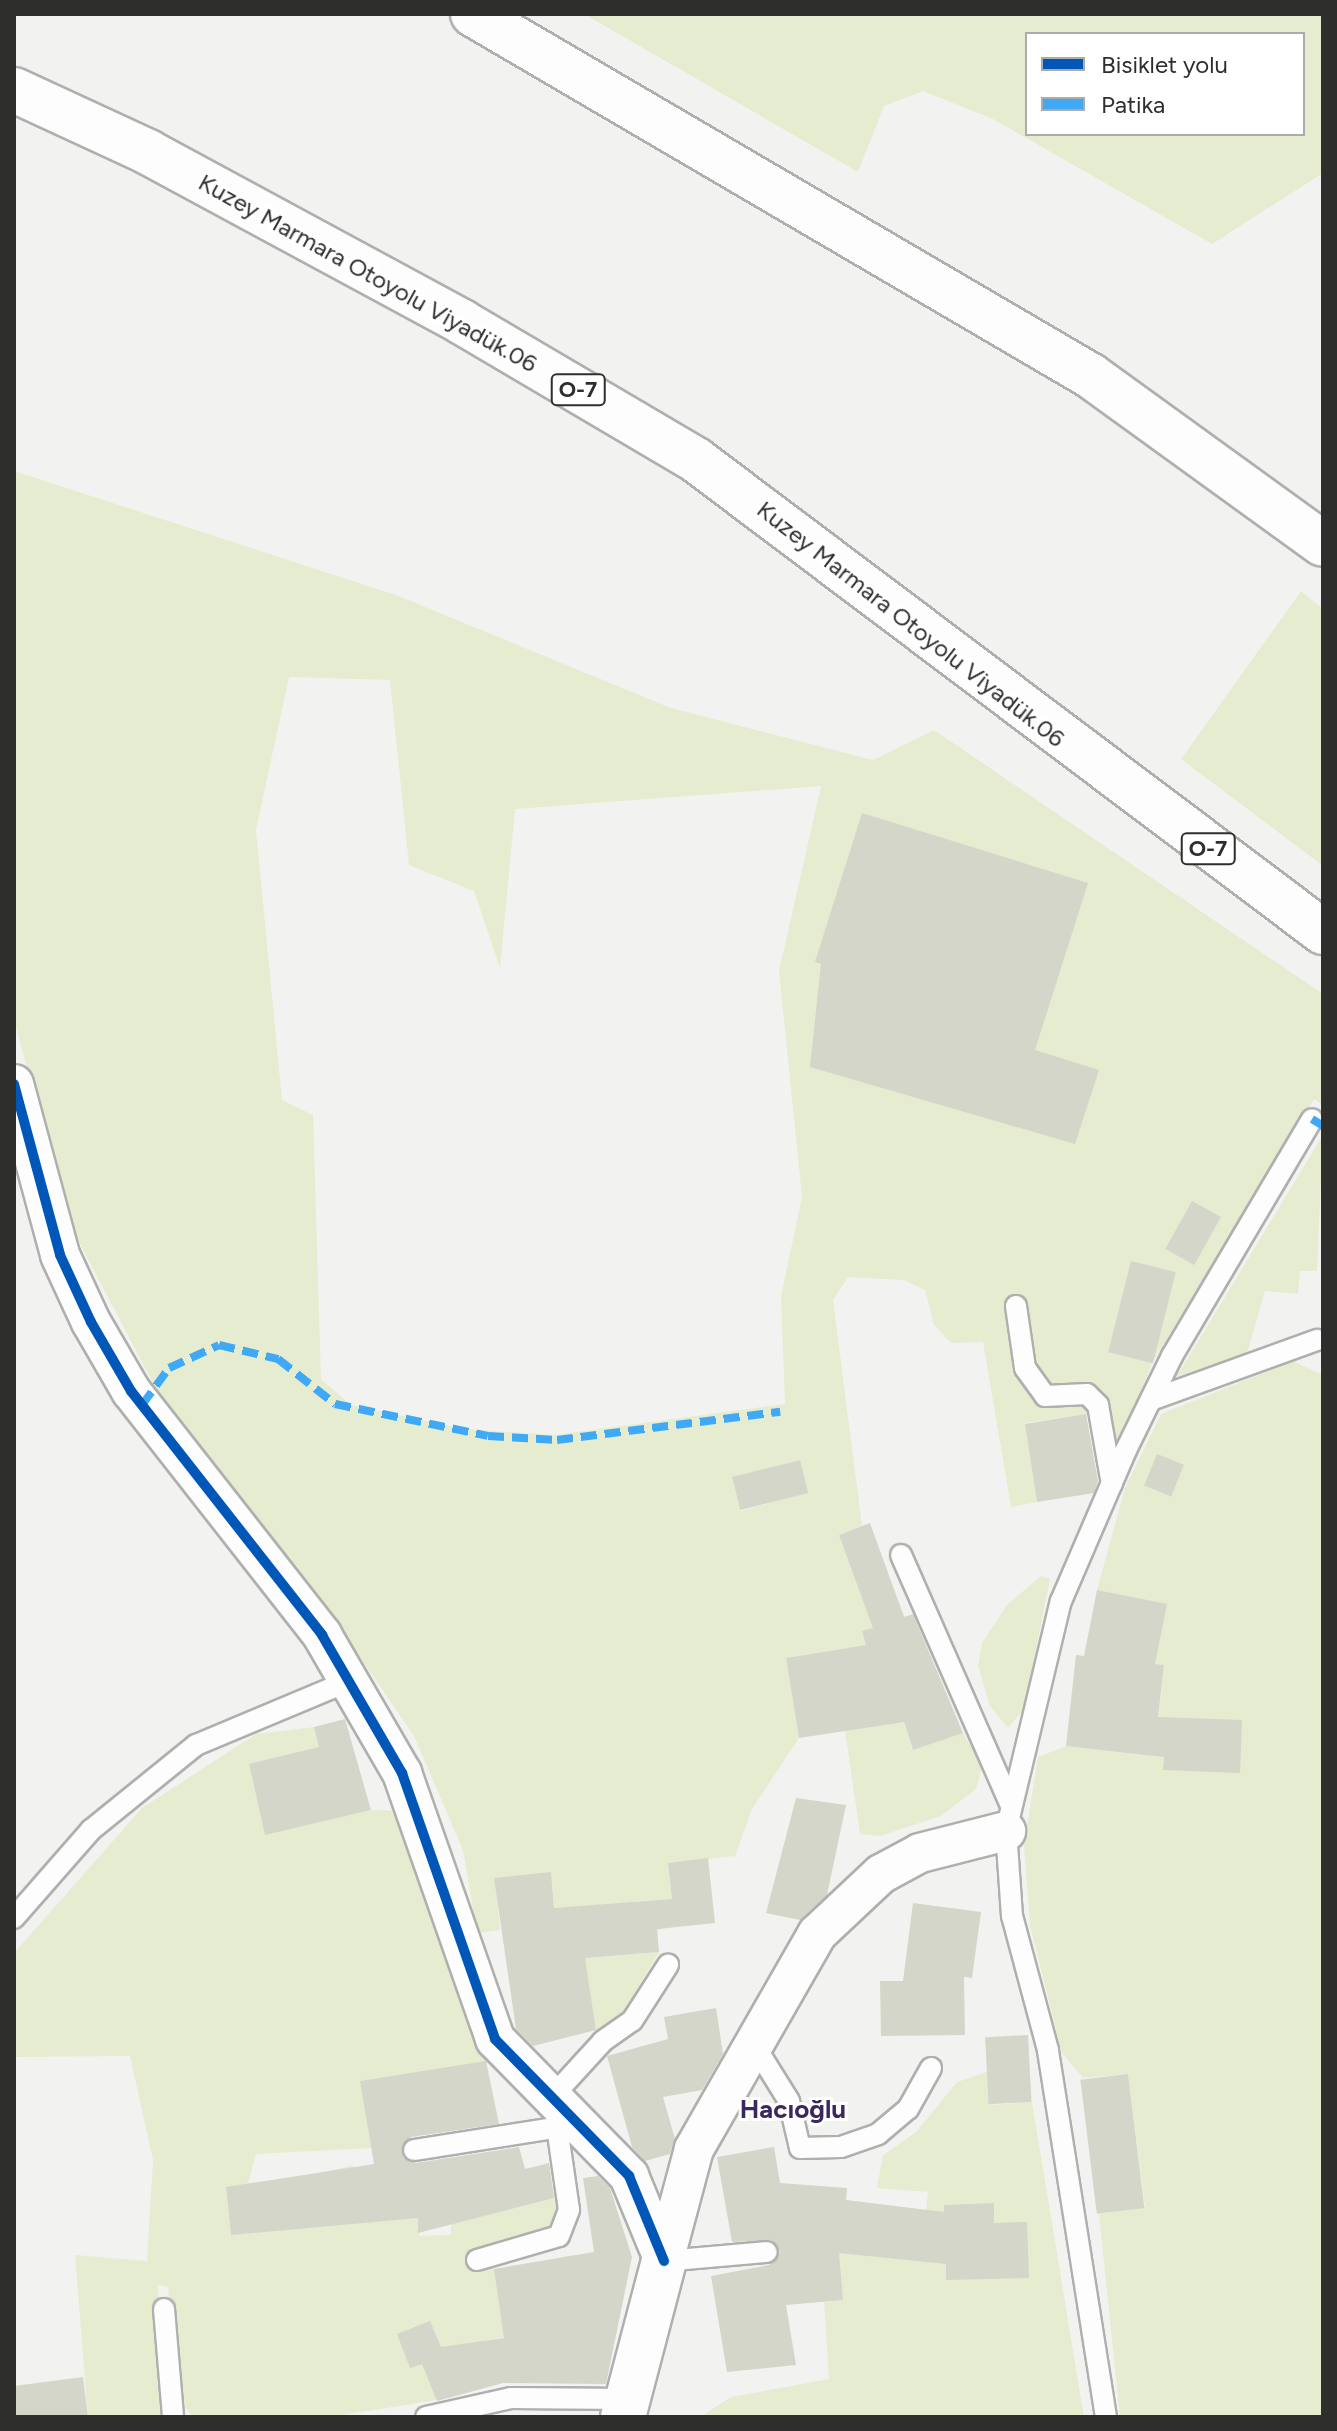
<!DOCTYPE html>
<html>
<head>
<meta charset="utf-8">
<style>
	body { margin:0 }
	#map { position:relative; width:1337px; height:2431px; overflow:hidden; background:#f2f3f0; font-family:Figtree,sans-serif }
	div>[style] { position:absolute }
	.green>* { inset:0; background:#e6ecd0 }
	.building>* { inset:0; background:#d3d6c8; transform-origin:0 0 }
	.roads { filter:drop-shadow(2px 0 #afb0ae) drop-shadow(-2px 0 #afb0ae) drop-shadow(0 2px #afb0ae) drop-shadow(0 -2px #afb0ae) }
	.service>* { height:20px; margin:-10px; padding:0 10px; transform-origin:10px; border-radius:10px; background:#fdfdfd }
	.minor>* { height:38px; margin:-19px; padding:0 19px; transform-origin:19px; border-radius:19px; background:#fdfdfd }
	.tertiary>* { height:44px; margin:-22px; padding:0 22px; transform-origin:22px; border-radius:22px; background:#fdfdfd }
	.motorway>* { height:44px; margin:-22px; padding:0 22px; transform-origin:22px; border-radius:22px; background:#fdfdfd }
	.quiet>* { height:8px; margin-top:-4px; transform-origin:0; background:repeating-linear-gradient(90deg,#3fa9f5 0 16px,transparent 0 24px) }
	.cycleway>* { height:10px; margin:-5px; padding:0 5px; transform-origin:5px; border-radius:5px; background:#0057b8 }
	span { translate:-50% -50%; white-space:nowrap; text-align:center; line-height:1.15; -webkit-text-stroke:6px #fff; paint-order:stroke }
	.shield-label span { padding:2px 6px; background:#fff; border:2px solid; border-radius:6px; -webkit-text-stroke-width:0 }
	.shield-label { font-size:22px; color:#2e2e2c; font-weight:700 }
	.street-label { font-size:24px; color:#2e2e2c }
	.neighbourhood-label { font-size:26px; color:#3b2762; font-weight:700 }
	.frame { position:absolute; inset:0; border:16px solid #2e2e2c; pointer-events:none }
	.legend { position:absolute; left:1025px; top:32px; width:280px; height:104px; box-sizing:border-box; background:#fff; border:2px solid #ababab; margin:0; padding:10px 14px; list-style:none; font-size:24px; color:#2e2e2c }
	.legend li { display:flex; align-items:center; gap:16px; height:40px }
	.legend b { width:40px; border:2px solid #ababab }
</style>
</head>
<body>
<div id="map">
	<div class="green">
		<div style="clip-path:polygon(evenodd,584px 14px,1323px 14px,1323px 173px,1212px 244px,993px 119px,923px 91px,884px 106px,858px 172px,584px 14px,1303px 34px,1303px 134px,1027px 134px,1027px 34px,1303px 34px)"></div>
		<div style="clip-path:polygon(evenodd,14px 471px,396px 595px,671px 708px,873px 760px,934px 730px,1323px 994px,1323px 1105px,1314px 1099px,1152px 1363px,1101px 1491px,1088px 1414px,1025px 1423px,1037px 1502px,1011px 1507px,983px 1342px,951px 1343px,934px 1325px,925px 1290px,904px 1280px,848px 1277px,833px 1300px,862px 1526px,839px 1535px,867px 1609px,897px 1598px,905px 1617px,862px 1632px,881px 1689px,894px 1691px,912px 1749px,963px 1733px,982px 1766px,976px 1789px,941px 1816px,880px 1836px,860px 1834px,845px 1730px,847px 1648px,786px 1658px,799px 1738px,752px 1809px,735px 1856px,668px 1863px,675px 1927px,657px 1930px,654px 1900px,592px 1906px,597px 1957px,659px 1952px,620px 2018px,597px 2037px,587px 1972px,557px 1935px,551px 1873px,495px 1878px,500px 1930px,477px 1933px,463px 1850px,414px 1736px,338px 1625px,163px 1402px,70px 1225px,14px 1020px,14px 471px,289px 677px,390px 680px,409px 865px,474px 891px,500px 968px,515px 809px,821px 786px,779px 971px,802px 1197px,781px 1296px,785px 1404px,554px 1435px,466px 1429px,351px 1405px,321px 1379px,313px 1115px,282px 1100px,256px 830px,289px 677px,14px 471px,799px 1460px,808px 1492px,741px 1511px,732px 1478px,799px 1460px)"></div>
		<div style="clip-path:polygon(1301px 591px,1323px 609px,1323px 866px,1181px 759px)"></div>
		<div style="clip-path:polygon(1323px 1135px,1317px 1271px,1300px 1271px,1298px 1294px,1265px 1291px,1247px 1354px,1177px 1376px)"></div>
		<div style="clip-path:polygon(1293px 1361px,1323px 1375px,1323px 2417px,1120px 2417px,1099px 2214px,1145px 2207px,1128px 2074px,1083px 2078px,1062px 2053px,1030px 1925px,1024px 1845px,1038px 1757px,1066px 1746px,1154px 1755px,1164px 1665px,1143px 1662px,1166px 1605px,1097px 1590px,1125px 1488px,1161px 1414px)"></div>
		<div style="clip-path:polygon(1041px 1576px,1050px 1579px,1024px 1709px,1008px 1728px,990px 1706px,978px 1666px,982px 1643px,1007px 1605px)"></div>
		<div style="clip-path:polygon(314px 1727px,325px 1754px,249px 1764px,265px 1834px,371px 1810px,399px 1811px,488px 2061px,361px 2081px,371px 2148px,256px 2154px,248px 2184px,226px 2188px,231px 2235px,309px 2226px,303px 2178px,353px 2165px,355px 2221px,418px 2218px,419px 2236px,451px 2235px,451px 2162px,467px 2158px,482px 2216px,561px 2196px,555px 2221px,542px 2234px,467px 2256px,472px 2270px,494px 2266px,502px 2322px,572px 2312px,564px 2256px,594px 2254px,605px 2318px,533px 2325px,533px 2333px,487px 2340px,425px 2370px,437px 2400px,330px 2417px,193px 2417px,178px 2398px,168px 2287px,158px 2285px,162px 2417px,88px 2417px,75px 2255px,147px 2261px,153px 2160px,130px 2056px,14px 2057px,14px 1953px,142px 1808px,256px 1734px)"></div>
		<div style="clip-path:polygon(987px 2072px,990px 2105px,1032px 2102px,1084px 2417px,700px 2417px,731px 2397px,829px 2379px,824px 2302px,843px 2300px,804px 2234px,921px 2261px,928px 2192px,877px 2188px,883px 2155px,916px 2132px,957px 2082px)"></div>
	</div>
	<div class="building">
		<div style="clip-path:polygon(862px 813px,1088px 883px,1035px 1050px,1099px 1070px,1075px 1144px,810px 1067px,821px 964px,815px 962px)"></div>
		<div style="left:1192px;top:1201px;width:33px;height:55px;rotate:29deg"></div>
		<div style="left:1131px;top:1261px;width:46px;height:94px;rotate:14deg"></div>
		<div style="clip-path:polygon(1086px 1414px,1098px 1481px,1094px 1493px,1037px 1502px,1025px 1424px)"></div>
		<div style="left:1157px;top:1454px;width:29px;height:34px;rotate:22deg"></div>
		<div style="left:800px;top:1460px;width:34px;height:70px;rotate:76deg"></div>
		<div style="clip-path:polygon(870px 1523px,904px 1617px,913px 1614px,963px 1733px,913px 1750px,904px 1722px,799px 1738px,786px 1658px,866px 1645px,862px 1631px,873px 1628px,839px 1535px)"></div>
		<div style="clip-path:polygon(1097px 1590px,1167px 1604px,1155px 1664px,1164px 1665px,1158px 1717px,1242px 1720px,1240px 1773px,1163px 1770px,1164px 1757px,1066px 1746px,1076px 1655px,1084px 1656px)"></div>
		<div style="clip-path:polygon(345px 1719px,371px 1810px,265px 1835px,249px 1764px,319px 1747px,314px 1727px)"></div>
		<div style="clip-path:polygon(796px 1798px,846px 1805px,827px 1895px,800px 1920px,766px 1913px)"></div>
		<div style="clip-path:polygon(708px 1858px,715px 1923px,657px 1929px,659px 1952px,585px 1958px,596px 2030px,533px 2046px,516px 2029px,494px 1878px,551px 1872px,554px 1908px,672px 1899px,668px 1863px)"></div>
		<div style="clip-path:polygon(913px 1903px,981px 1912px,972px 1978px,964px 1977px,965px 2035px,881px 2036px,880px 1981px,903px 1981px)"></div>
		<div style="clip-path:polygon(716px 2008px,723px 2054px,702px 2090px,663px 2097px,675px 2139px,670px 2154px,645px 2161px,632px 2147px,607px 2056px,668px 2039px,664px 2017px)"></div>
		<div style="left:1028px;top:2035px;width:67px;height:43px;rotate:87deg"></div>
		<div style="clip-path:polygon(486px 2061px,499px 2124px,411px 2137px,402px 2146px,403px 2158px,416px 2163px,519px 2147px,525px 2169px,549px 2163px,554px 2198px,418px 2233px,418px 2218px,231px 2235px,226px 2187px,374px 2164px,360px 2081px)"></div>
		<div style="left:1128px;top:2074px;width:135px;height:48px;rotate:83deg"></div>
		<div style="clip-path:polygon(774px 2147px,780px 2183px,847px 2188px,846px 2200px,944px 2212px,944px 2205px,994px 2203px,994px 2223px,1027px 2222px,1029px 2278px,946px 2280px,946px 2264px,839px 2253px,843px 2300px,786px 2305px,796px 2365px,727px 2372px,711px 2276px,769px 2265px,780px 2252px,772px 2240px,732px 2242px,717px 2157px)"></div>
		<div style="clip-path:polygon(598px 2176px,610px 2188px,632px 2257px,606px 2384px,503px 2383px,437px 2401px,422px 2364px,410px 2368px,397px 2334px,430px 2321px,441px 2347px,504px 2338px,494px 2269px,594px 2252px,583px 2178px)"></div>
		<div style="clip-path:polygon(83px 2377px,88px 2417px,14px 2417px,14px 2386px)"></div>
	</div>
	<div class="roads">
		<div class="service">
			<div style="left:1016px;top:1306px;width:63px;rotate:81.7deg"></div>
			<div style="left:1025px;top:1368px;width:34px;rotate:54deg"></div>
			<div style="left:1045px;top:1396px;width:42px;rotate:-2.7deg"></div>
			<div style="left:1087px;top:1394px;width:16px;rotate:45deg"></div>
			<div style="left:1098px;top:1405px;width:80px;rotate:80deg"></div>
			<div style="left:1151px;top:1400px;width:177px;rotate:-19.9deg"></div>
			<div style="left:901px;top:1555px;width:273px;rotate:66.3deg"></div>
			<div style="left:14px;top:1918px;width:117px;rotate:-48.8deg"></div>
			<div style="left:91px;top:1830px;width:135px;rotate:-39deg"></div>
			<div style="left:196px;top:1745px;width:166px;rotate:-22.7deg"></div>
			<div style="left:756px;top:2048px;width:62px;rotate:58.1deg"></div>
			<div style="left:789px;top:2101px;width:48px;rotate:76.8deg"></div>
			<div style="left:800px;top:2148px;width:41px;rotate:-1.4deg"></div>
			<div style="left:841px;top:2147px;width:39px;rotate:-19deg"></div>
			<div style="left:878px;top:2134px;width:39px;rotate:-40deg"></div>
			<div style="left:908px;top:2109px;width:47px;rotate:-60.7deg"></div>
			<div style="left:551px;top:2098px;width:77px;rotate:-47.6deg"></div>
			<div style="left:603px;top:2041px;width:35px;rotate:-35deg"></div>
			<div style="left:632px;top:2021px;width:67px;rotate:-57.3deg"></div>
			<div style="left:414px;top:2150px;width:155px;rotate:-8.9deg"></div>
			<div style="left:477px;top:2260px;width:85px;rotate:-16.3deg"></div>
			<div style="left:559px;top:2236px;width:28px;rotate:-69deg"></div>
			<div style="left:569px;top:2210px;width:84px;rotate:-98.2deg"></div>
			<div style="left:664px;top:2261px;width:103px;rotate:-5deg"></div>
			<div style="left:164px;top:2309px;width:108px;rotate:85.2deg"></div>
			<div style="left:426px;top:2417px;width:87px;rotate:-12.6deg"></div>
			<div style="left:511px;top:2398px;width:118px;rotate:0.5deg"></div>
			<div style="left:1106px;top:2417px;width:372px;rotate:-99deg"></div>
			<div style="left:1048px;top:2050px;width:139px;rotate:-105deg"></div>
			<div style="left:1012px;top:1916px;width:85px;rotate:-94deg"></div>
			<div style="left:1006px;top:1831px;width:236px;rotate:-76.6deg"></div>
			<div style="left:1061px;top:1601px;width:164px;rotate:-66.7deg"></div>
			<div style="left:1126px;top:1450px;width:105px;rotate:-63.9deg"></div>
			<div style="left:1172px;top:1356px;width:275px;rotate:-59.4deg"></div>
		</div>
		<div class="minor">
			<div style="left:14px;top:1084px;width:177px;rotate:74.9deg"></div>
			<div style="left:60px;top:1255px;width:74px;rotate:65.2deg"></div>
			<div style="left:91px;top:1322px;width:80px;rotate:59.9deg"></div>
			<div style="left:131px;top:1391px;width:310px;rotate:51.9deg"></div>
			<div style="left:322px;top:1635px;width:160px;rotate:59.9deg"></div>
			<div style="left:402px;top:1773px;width:282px;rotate:70.7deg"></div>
			<div style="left:495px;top:2039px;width:192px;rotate:45.6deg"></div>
			<div style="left:629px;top:2176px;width:92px;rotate:67.6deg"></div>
			<div style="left:664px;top:2261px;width:116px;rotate:-75deg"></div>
			<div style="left:694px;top:2149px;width:248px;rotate:-60.2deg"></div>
			<div style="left:817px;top:1934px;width:88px;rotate:-43.2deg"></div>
			<div style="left:881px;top:1874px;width:44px;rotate:-28.3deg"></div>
			<div style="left:920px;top:1853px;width:89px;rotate:-14.3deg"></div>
		</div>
		<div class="tertiary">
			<div style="left:623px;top:2417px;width:161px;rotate:-75.3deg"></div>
		</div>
		<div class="motorway">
			<div style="left:473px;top:14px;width:716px;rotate:30.36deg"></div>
			<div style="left:1091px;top:376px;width:286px;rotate:35.9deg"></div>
			<div style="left:14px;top:90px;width:148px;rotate:24.8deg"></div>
			<div style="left:148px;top:152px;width:357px;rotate:28.4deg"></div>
			<div style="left:462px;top:322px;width:272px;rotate:30.5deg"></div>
			<div style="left:696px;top:460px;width:785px;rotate:36.97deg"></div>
		</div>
	</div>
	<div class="quiet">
		<div style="left:1312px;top:1119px;width:13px;rotate:32deg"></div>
		<div style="left:142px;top:1405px;width:46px;rotate:-53.9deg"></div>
		<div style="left:169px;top:1368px;width:55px;rotate:-24.7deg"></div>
		<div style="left:219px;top:1345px;width:61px;rotate:13.3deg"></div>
		<div style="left:278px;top:1359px;width:73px;rotate:38.3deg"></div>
		<div style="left:335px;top:1404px;width:156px;rotate:11.8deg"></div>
		<div style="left:488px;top:1436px;width:69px;rotate:3.3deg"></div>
		<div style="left:557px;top:1440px;width:225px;rotate:-7.2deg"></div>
	</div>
	<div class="cycleway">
		<div style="left:14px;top:1084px;width:177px;rotate:74.9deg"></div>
		<div style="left:60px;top:1255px;width:74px;rotate:65.2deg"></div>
		<div style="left:91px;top:1322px;width:80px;rotate:59.9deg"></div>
		<div style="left:131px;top:1391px;width:310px;rotate:51.9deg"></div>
		<div style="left:322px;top:1635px;width:160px;rotate:59.9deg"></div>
		<div style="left:402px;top:1773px;width:282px;rotate:70.7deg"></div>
		<div style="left:495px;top:2039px;width:192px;rotate:45.6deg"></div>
		<div style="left:629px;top:2176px;width:92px;rotate:67.6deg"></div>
	</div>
	<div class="shield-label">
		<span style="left:578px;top:390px">O-7</span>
		<span style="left:1208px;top:849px">O-7</span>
	</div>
	<div class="street-label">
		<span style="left:368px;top:273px;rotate:29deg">Kuzey Marmara Otoyolu Viyadük.06</span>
		<span style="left:911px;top:624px;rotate:38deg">Kuzey Marmara Otoyolu Viyadük.06</span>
	</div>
	<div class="neighbourhood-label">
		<span style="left:793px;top:2110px">Hacıoğlu</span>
	</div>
	<div class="frame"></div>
	<ul class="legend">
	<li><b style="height:10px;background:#0057b8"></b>Bisiklet yolu</li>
	<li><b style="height:10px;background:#3fa9f5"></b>Patika</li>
	</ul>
</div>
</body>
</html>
